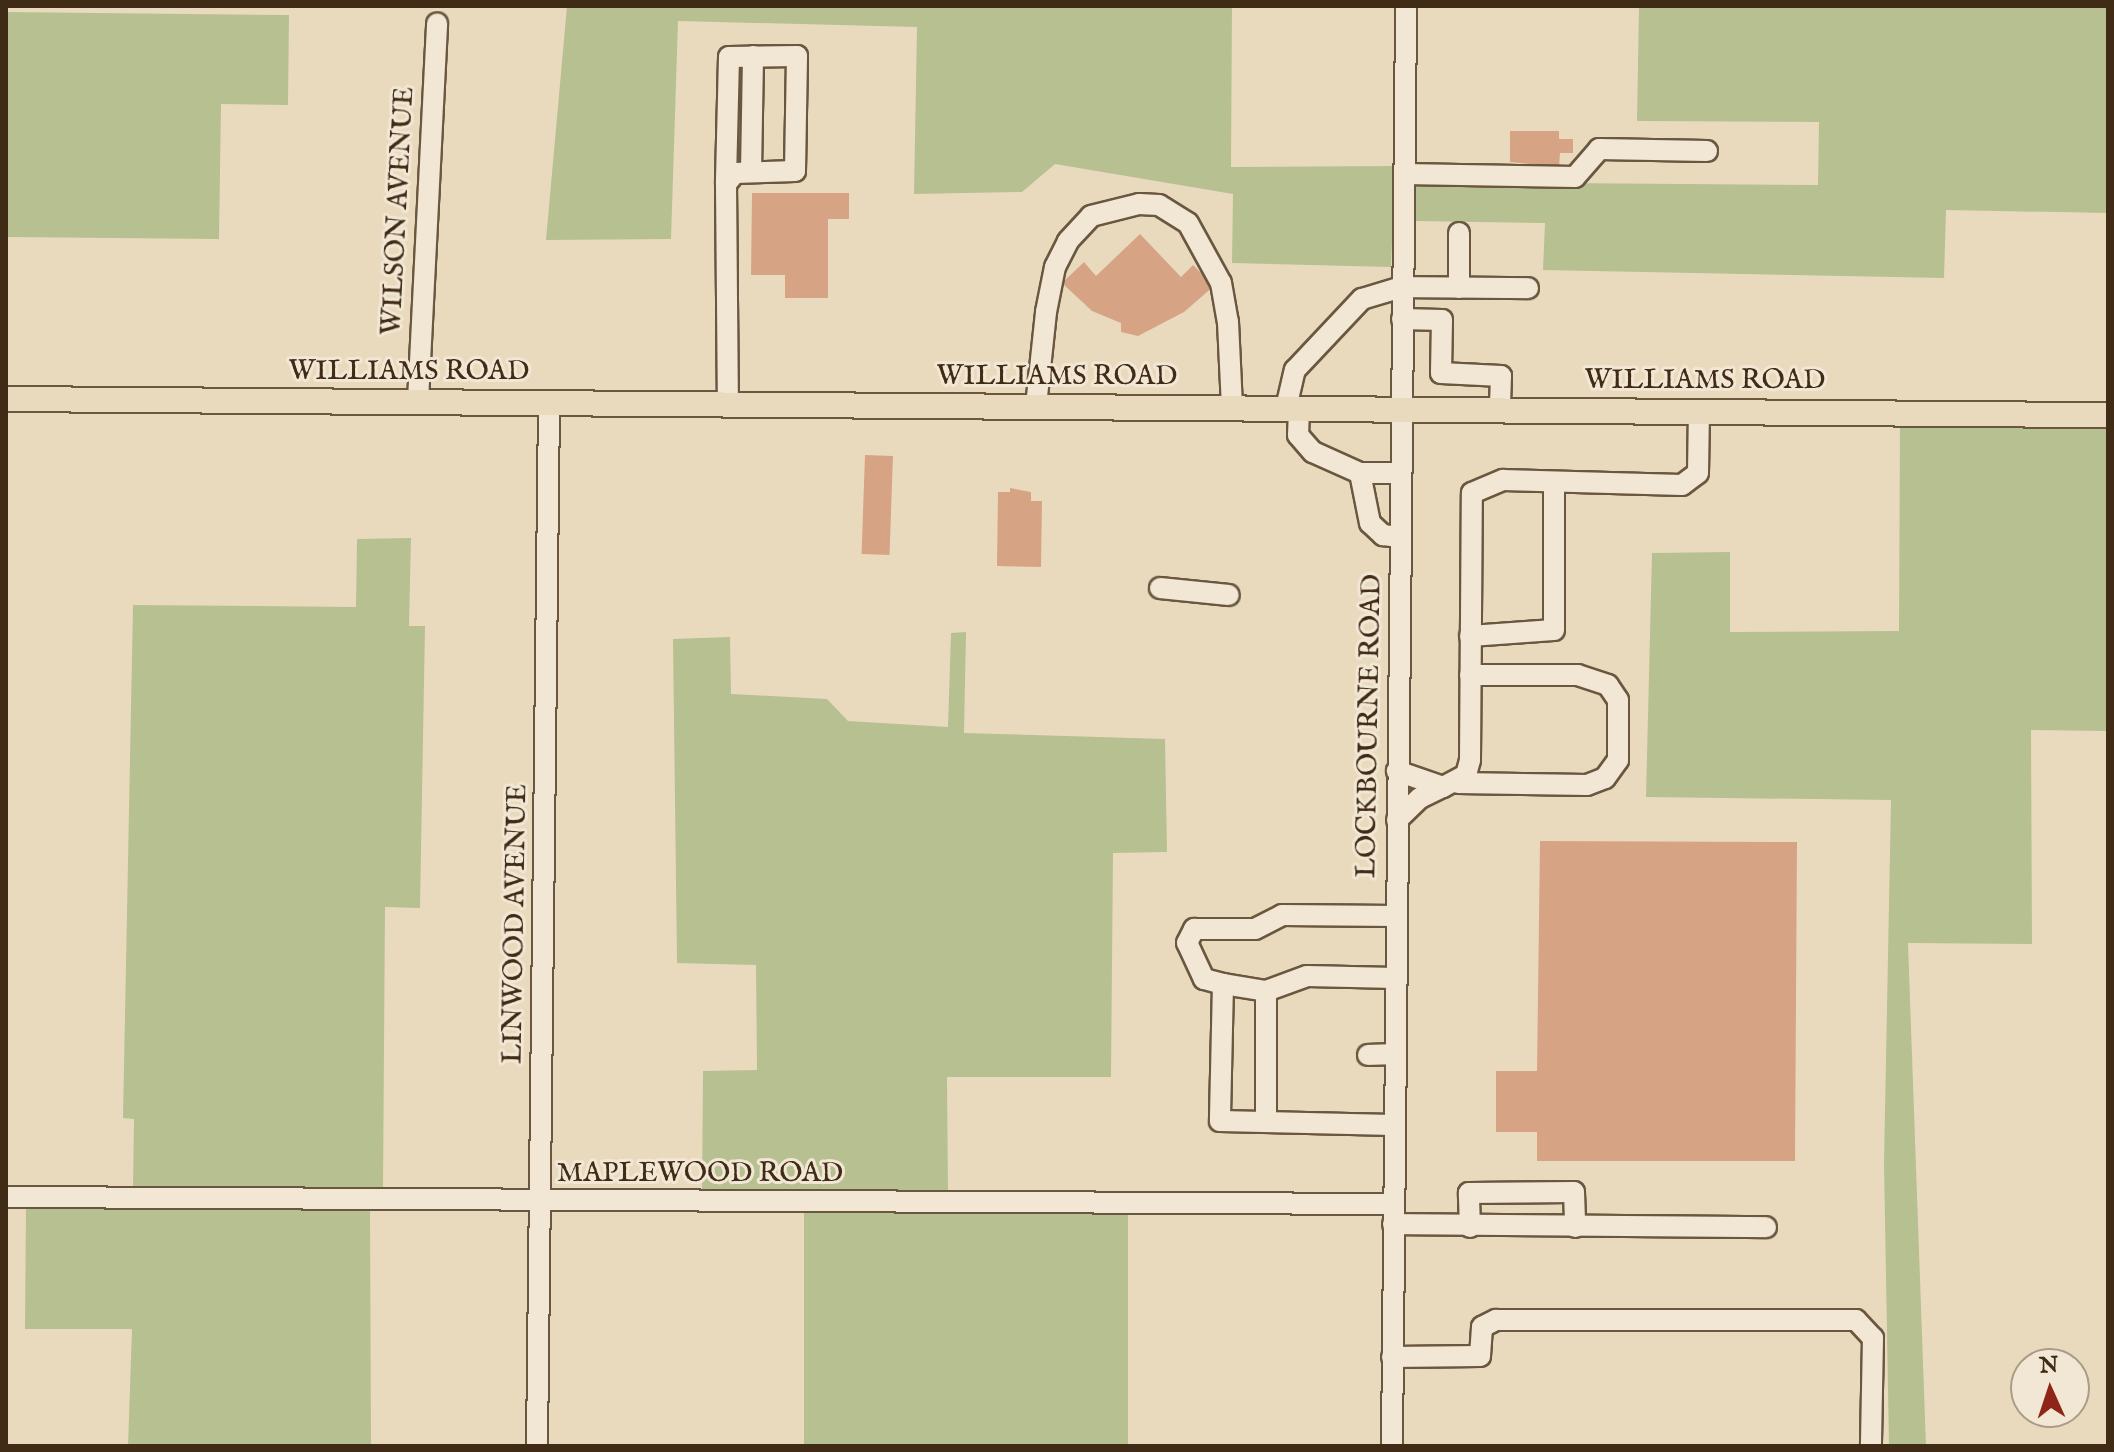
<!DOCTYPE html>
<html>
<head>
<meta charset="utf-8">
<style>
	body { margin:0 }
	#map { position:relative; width:2114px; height:1452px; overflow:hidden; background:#eadabd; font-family:"IM FELL English",serif }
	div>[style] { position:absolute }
	.green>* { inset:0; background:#b6c091; transform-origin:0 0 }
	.building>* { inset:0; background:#d6a485; transform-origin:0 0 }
	.roads { filter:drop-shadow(2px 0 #6a5740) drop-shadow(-2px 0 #6a5740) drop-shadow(0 2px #6a5740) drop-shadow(0 -2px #6a5740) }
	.minor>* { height:20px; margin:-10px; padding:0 10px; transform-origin:10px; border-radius:10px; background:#f1e7d4 }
	.major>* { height:24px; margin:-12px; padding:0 12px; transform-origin:12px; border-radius:12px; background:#eadabd }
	span { translate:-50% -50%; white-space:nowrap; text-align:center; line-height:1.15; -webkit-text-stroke:6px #f1e7d4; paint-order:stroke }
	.street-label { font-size:28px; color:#402b16 }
	.frame { position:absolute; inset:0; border:8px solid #402b16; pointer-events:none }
	.north { position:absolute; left:2010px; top:1348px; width:80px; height:80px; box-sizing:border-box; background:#f1e7d4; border:2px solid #aa9c88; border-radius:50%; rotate:357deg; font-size:22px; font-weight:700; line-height:32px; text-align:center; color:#402b16 }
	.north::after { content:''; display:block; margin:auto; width:28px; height:36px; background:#8f2418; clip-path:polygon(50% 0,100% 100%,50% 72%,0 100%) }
</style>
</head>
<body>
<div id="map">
	<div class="green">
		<div style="clip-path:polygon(567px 6px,1232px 6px,1231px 167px,1395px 166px,1391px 267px,1232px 263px,1233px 194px,1055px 164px,1022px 192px,914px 194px,917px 27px,678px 21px,671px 239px,546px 240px)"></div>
		<div style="clip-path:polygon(1639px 6px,2108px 6px,2108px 213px,1946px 210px,1944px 278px,1543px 270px,1545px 223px,1415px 221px,1416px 182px,1818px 185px,1819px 122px,1637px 121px)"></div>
		<div style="clip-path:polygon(6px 12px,289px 15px,288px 105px,221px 104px,219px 239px,6px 237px)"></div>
		<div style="clip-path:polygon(1900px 420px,2108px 424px,2108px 731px,2031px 730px,2032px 944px,1908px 943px,1926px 1446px,1889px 1446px,1884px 1163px,1891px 800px,1646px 797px,1652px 553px,1730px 552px,1730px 632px,1899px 631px)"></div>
		<div style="clip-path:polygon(411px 538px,409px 626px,425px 626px,420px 908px,385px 907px,383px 1191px,133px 1190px,134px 1119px,123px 1118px,133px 605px,356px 607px,357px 539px)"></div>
		<div style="clip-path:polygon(966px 632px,964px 733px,1165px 739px,1167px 852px,1113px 853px,1111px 1077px,947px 1077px,948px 1195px,702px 1194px,703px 1071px,757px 1070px,756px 965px,677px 963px,673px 639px,730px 637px,731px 694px,827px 699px,848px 721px,948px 727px,951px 633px)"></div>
		<div style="clip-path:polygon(26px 1205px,370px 1207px,371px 1445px,128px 1446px,132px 1329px,25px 1329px)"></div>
		<div style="left:804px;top:1211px;width:324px;height:235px"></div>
	</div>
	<div class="building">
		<div style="clip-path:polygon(1510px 131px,1559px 131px,1559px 139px,1573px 139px,1573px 153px,1560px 153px,1559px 167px,1510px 162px)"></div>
		<div style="clip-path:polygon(752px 193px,849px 193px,849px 219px,828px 219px,828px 298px,785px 298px,785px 275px,751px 275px)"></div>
		<div style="clip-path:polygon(1140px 234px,1181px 277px,1193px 265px,1214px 286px,1184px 312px,1138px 336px,1121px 332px,1121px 323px,1092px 311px,1062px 283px,1084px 262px,1096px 276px)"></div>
		<div style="left:865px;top:455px;width:28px;height:99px;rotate:2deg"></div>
		<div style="clip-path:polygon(1010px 488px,1031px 492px,1031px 501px,1042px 501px,1041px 567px,997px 566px,998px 492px,1010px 492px)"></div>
		<div style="clip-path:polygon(1540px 841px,1797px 842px,1795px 1161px,1537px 1161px,1537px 1132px,1496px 1132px,1496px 1071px,1537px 1071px)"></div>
	</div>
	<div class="roads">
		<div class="minor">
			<div style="left:751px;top:172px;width:116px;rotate:-89deg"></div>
			<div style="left:1404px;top:174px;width:171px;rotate:1deg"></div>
			<div style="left:1575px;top:177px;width:37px;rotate:-49deg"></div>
			<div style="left:1599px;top:149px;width:108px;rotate:1.1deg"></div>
			<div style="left:726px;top:184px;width:14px;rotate:-51deg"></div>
			<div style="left:735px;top:173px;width:60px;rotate:-1.9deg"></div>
			<div style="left:795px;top:171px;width:115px;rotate:-89deg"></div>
			<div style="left:797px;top:56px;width:68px;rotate:179.2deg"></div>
			<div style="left:729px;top:57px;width:127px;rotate:91.4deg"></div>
			<div style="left:726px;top:184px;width:220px;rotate:89.5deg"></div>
			<div style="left:1459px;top:288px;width:55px;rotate:-90deg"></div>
			<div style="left:1402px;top:319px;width:40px;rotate:1.4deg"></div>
			<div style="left:1442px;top:320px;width:53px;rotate:91.1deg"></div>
			<div style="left:1441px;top:373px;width:60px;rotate:2.9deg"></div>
			<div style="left:1501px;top:376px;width:34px;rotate:92deg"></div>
			<div style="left:418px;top:401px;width:378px;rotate:-87.1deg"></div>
			<div style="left:1036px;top:406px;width:95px;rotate:-83.9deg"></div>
			<div style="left:1046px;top:312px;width:46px;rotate:-78.7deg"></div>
			<div style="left:1055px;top:267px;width:29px;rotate:-63deg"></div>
			<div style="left:1068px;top:241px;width:34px;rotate:-47deg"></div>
			<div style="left:1091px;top:216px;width:49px;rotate:-14deg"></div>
			<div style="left:1139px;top:204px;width:20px;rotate:3deg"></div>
			<div style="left:1159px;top:205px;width:34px;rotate:32deg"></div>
			<div style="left:1188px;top:223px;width:68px;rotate:61.2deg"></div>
			<div style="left:1221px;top:283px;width:40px;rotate:80deg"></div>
			<div style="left:1228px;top:322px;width:86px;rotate:87.3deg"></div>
			<div style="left:1286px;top:408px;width:39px;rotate:-77deg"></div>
			<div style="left:1295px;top:370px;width:98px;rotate:-46.7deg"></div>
			<div style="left:1362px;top:299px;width:42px;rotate:-16.7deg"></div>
			<div style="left:1402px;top:287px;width:126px;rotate:0.5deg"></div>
			<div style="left:1299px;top:408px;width:27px;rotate:92deg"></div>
			<div style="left:1298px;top:435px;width:23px;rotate:49deg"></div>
			<div style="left:1313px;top:452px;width:51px;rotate:24.1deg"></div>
			<div style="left:1360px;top:473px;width:40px"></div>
			<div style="left:1360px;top:473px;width:51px;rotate:78.7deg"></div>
			<div style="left:1370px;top:523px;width:18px;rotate:43deg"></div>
			<div style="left:1383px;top:535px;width:17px;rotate:7deg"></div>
			<div style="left:1160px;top:588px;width:69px;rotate:5.8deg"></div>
			<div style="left:1470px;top:636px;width:84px;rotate:-4.1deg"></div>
			<div style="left:1554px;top:630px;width:148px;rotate:-90deg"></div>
			<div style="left:1458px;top:783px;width:129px;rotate:0.9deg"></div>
			<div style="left:1587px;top:785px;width:19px;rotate:-21deg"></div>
			<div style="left:1605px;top:778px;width:22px;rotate:-54deg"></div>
			<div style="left:1618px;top:760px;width:60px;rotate:-90deg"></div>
			<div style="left:1618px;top:700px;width:18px;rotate:-124deg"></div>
			<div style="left:1608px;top:685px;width:32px;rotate:-162deg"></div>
			<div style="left:1578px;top:675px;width:108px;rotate:180deg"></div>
			<div style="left:1443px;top:787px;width:26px;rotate:-28deg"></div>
			<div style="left:1466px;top:775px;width:16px;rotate:-75deg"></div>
			<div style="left:1470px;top:760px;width:267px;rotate:-89.6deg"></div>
			<div style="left:1472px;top:493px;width:34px;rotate:-23deg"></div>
			<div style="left:1503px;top:480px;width:179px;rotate:1.6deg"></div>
			<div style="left:1682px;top:485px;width:20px;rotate:-37deg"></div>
			<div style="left:1698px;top:473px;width:62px;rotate:-89.1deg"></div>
			<div style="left:1397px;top:820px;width:32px;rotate:-44deg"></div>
			<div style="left:1420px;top:798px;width:25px;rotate:-26deg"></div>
			<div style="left:1443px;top:787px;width:49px;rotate:-160.8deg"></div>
			<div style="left:1395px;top:978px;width:88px;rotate:-178.7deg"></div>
			<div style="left:1307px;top:976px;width:44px;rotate:159.9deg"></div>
			<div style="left:1266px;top:991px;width:44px;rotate:-170.8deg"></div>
			<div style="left:1223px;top:984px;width:20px;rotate:-165deg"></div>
			<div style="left:1204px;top:979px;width:40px;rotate:-115deg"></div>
			<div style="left:1187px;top:943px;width:16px;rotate:-63deg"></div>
			<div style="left:1194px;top:929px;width:61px"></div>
			<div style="left:1255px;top:929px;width:30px;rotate:-27deg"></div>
			<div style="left:1282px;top:915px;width:114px;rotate:0.5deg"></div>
			<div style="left:1223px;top:984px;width:137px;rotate:91.3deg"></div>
			<div style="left:1220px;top:1121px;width:174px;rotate:1.3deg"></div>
			<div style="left:1368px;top:1055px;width:27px;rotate:-2deg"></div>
			<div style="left:1266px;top:1122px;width:131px;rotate:-90deg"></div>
			<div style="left:6px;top:1197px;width:1387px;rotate:0.29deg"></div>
			<div style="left:1393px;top:1224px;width:373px;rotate:0.5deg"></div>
			<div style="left:1470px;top:1227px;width:34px;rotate:-92deg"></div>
			<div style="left:1469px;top:1193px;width:105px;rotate:-0.5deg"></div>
			<div style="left:1574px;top:1192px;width:35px;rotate:88deg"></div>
			<div style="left:1392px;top:1357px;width:88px;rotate:-0.7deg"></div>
			<div style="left:1480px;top:1356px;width:29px;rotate:-86deg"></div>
			<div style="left:1482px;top:1327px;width:16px;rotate:-27deg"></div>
			<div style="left:1496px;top:1320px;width:360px"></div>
			<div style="left:1856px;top:1320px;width:25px;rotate:47deg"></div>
			<div style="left:1873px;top:1338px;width:108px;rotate:91.1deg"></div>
			<div style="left:537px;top:1446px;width:1043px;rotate:-89.34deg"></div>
			<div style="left:1392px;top:1446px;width:1440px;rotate:-89.44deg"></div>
		</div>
		<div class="major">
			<div style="left:6px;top:399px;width:2102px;rotate:0.44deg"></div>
		</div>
	</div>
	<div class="street-label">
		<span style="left:399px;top:211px;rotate:-87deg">WILSON AVENUE</span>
		<span style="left:409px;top:372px">WILLIAMS ROAD</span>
		<span style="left:1057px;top:377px">WILLIAMS ROAD</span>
		<span style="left:1705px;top:381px">WILLIAMS ROAD</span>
		<span style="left:1370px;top:726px;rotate:-89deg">LOCKBOURNE ROAD</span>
		<span style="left:516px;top:924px;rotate:-89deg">LINWOOD AVENUE</span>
		<span style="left:700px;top:1174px">MAPLEWOOD ROAD</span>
	</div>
	<div class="frame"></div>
	<div class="north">N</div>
</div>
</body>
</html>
